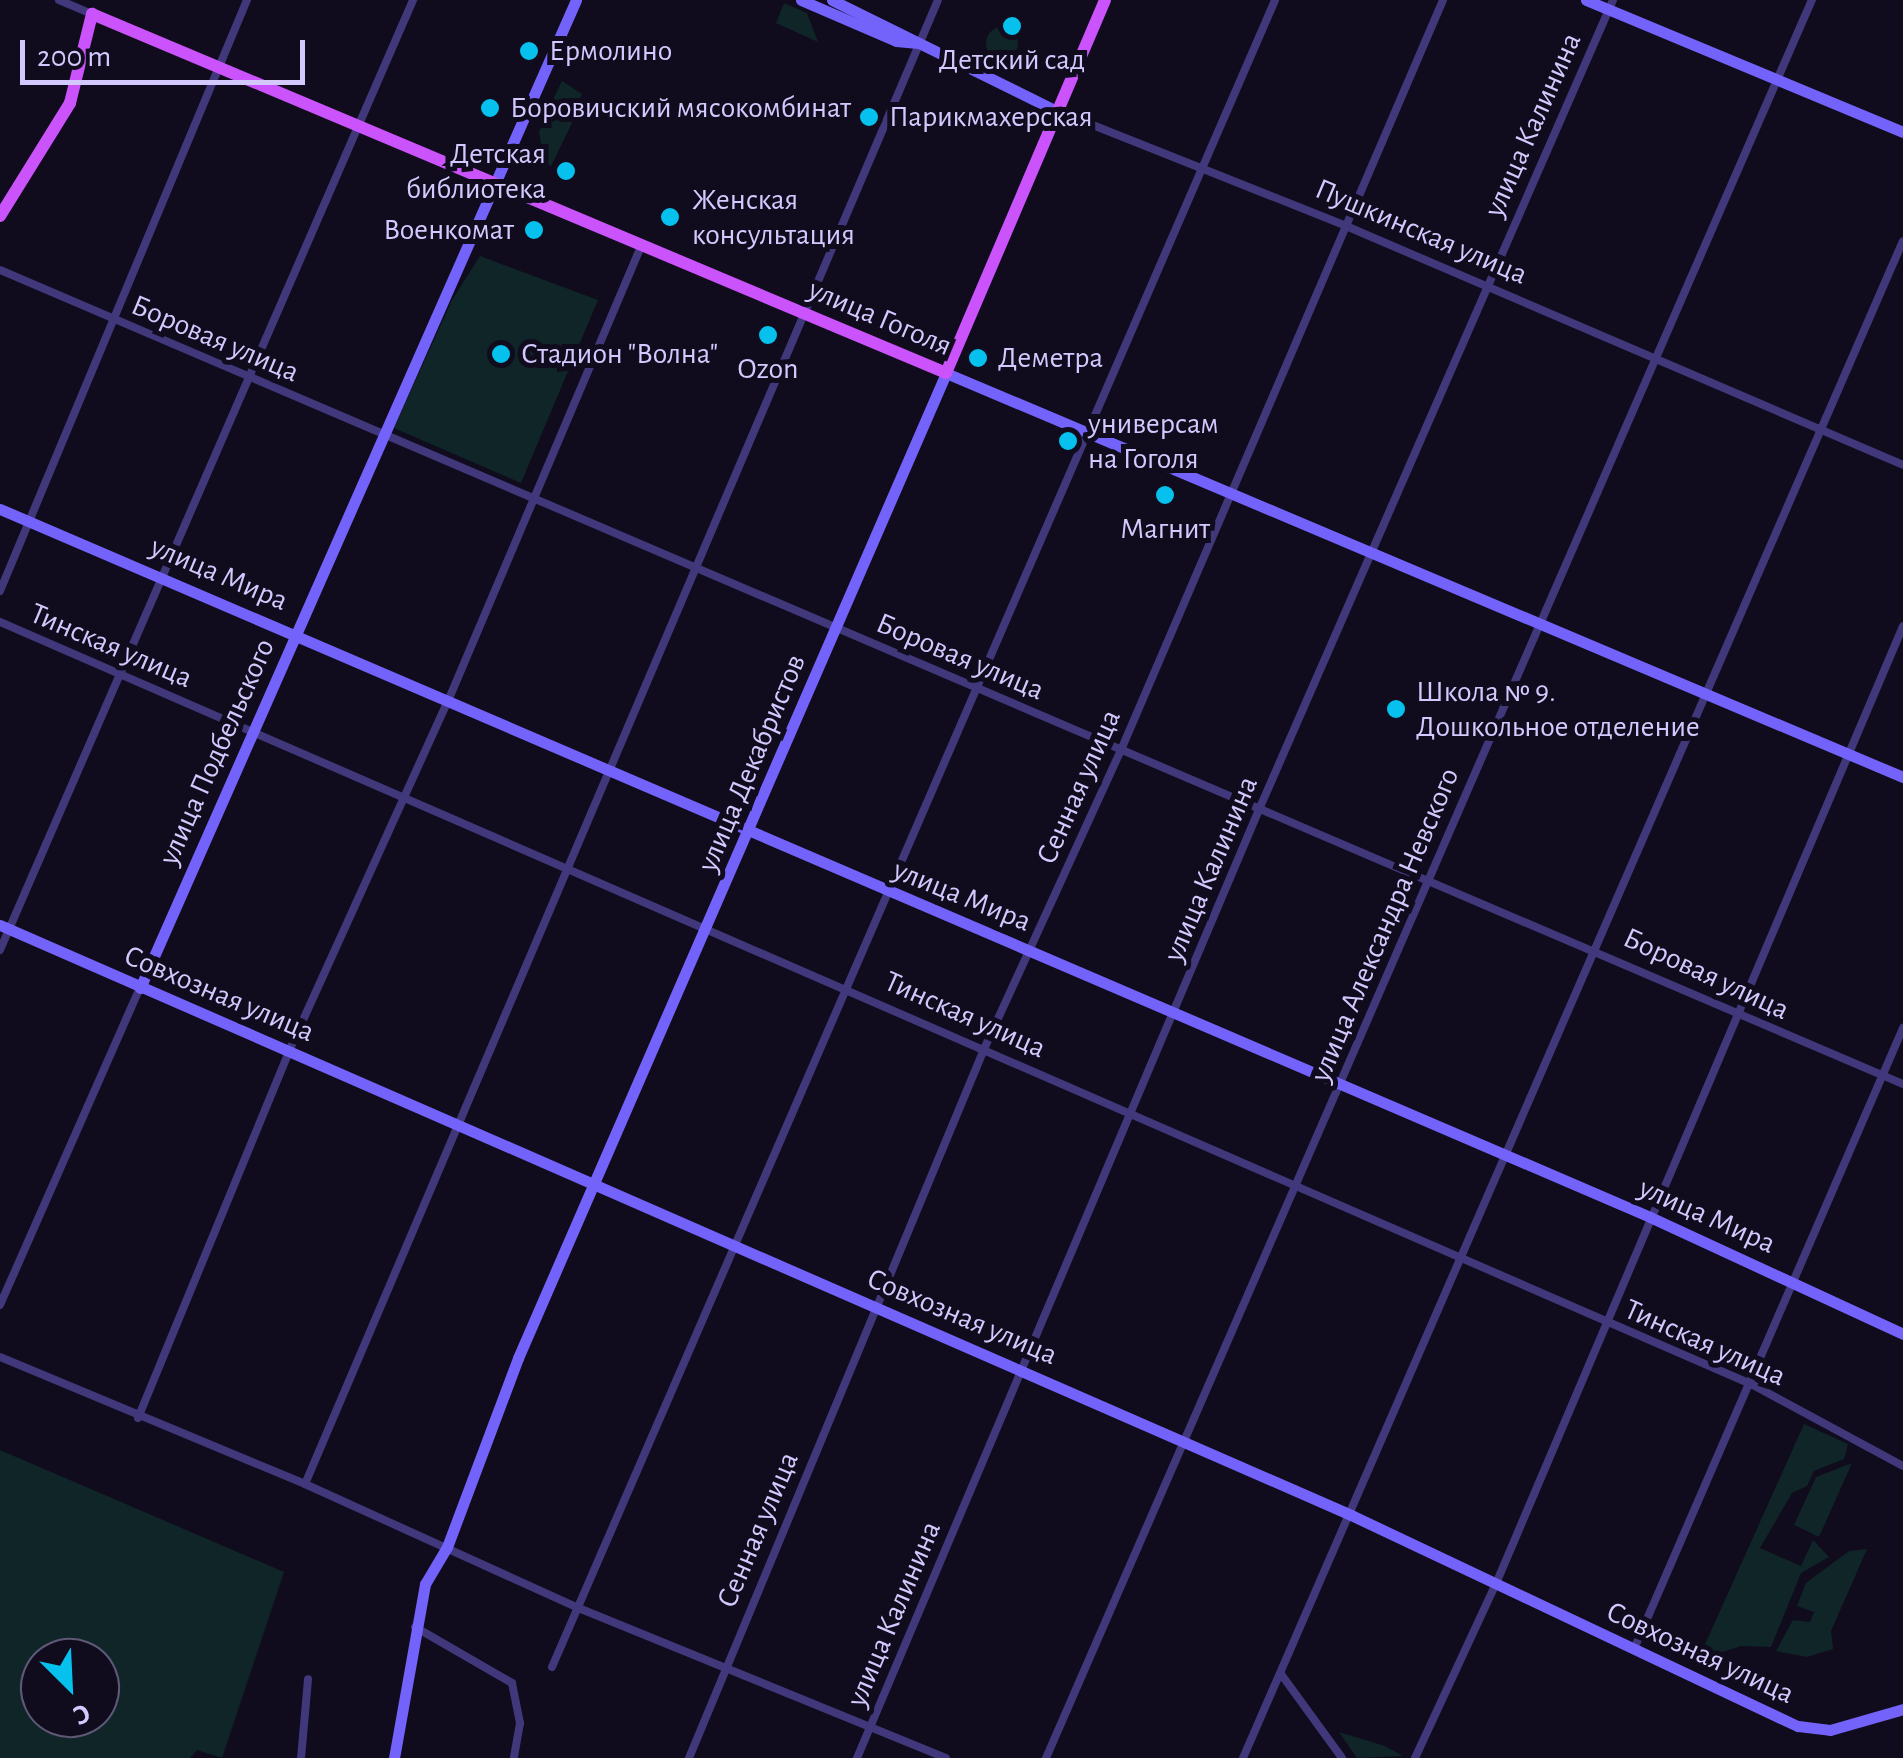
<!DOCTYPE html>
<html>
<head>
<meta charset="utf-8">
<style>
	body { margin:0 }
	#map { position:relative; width:1903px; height:1758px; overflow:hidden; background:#100c1d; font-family:"Alegreya Sans",sans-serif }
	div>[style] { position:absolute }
	.green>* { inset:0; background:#0f2527 }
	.round { border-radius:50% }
	.street>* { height:8px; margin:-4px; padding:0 4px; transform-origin:4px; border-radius:4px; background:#40387b }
	.secondary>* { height:11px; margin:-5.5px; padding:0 5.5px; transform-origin:5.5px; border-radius:5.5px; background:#7463fb }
	.primary>* { height:12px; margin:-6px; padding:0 6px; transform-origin:6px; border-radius:6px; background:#cb53fb }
	.dots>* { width:28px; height:28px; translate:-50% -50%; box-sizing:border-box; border:5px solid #100c1d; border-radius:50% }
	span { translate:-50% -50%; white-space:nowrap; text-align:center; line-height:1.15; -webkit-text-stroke:10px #100c1d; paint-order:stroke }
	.poi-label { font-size:30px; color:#d4c9fe }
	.left { translate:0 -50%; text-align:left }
	.right { translate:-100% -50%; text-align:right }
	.street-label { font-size:30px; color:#d4c9fe }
	.north { position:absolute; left:20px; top:1638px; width:100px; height:100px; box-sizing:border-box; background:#100c1d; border:2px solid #5e5877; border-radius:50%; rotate:156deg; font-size:28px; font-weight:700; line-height:40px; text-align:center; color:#d4c9fe }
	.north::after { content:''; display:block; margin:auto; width:35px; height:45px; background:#06c1ed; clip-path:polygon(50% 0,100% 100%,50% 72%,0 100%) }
	.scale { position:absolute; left:20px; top:40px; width:285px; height:45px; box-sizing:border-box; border:5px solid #d4c9fe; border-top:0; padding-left:12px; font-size:30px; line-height:35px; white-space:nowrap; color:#d4c9fe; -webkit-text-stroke:8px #100c1d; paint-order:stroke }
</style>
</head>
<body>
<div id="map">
	<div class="green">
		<div style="clip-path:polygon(784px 3px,807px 13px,818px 42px,776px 23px)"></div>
		<div class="round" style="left:986px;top:27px;width:32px;height:32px"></div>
		<div style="clip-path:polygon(562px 81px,582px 94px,574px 109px,544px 118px)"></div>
		<div style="clip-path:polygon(570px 113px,576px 115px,551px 166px,545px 164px,539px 132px,544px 121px)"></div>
		<div style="clip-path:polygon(480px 256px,598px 300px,521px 483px,394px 428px,452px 300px)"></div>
		<div style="clip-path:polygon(1804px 1424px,1848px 1444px,1844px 1459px,1814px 1471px,1807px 1486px,1792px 1493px,1760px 1548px,1801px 1566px,1813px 1540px,1829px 1557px,1801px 1573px,1771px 1647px,1741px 1646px,1698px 1660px)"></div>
		<div style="clip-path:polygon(evenodd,0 1450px,284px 1572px,222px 1758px,197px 1750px,190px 1758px,0 1758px,0 1450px,40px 1658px,100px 1658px,100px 1718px,40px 1718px,40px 1658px)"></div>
		<div style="clip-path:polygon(1852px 1463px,1819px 1537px,1794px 1525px,1816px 1477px)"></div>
		<div style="clip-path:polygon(1867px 1549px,1831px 1631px,1833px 1649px,1807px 1657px,1776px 1651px,1793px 1620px,1810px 1622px,1814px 1612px,1797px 1606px,1806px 1583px,1849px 1551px)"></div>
		<div style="clip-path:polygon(1339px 1732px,1385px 1746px,1403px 1756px,1357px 1758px)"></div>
	</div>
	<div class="street">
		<div style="left:59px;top:0;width:36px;rotate:23deg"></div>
		<div style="left:1055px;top:110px;width:313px;rotate:21.7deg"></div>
		<div style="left:1346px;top:226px;width:606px;rotate:23.22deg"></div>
		<div style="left:0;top:270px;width:2070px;rotate:23.16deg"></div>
		<div style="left:0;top:591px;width:641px;rotate:-67.32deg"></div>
		<div style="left:0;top:622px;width:1912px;rotate:23.52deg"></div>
		<div style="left:1753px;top:1385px;width:170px;rotate:28.4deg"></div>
		<div style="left:0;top:950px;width:1036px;rotate:-66.5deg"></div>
		<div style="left:0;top:1305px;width:347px;rotate:-66.2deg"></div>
		<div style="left:0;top:1357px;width:330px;rotate:22.6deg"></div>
		<div style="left:305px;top:1484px;width:303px;rotate:24.4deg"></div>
		<div style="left:581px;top:1609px;width:394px;rotate:22.2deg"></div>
		<div style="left:138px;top:1418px;width:397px;rotate:-67.6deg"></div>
		<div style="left:289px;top:1051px;width:384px;rotate:-65.6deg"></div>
		<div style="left:448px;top:701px;width:496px;rotate:-67deg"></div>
		<div style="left:305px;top:1484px;width:1613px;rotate:-66.9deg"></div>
		<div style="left:415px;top:1627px;width:112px;rotate:30deg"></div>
		<div style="left:512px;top:1683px;width:41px;rotate:78.7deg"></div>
		<div style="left:520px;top:1723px;width:36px;rotate:100deg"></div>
		<div style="left:1634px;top:1649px;width:677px;rotate:-66.58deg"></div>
		<div style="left:552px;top:1667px;width:1817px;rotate:-66.55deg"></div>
		<div style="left:1281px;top:1674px;width:104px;rotate:54deg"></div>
		<div style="left:301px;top:1758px;width:79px;rotate:-84.9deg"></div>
		<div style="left:689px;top:1758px;width:770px;rotate:-67.4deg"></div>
		<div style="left:985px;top:1047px;width:327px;rotate:-65.4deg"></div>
		<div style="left:1121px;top:750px;width:816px;rotate:-66.76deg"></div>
		<div style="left:857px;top:1758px;width:1035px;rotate:-67.03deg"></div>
		<div style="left:1261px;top:805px;width:879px;rotate:-66.38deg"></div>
		<div style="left:1046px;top:1758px;width:1918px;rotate:-66.46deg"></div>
		<div style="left:1243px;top:1758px;width:1654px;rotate:-66.49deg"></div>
		<div style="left:1415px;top:1758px;width:190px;rotate:-65.1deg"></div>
		<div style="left:1495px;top:1586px;width:1043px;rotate:-66.97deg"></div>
	</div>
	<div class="secondary">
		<div style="left:801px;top:0;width:103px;rotate:23.3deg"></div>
		<div style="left:896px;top:41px;width:22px;rotate:5deg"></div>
		<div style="left:832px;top:0;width:249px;rotate:26.3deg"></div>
		<div style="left:1586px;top:0;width:343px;rotate:22.6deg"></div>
		<div style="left:0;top:509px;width:1795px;rotate:23.22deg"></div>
		<div style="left:1650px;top:1217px;width:279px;rotate:24.8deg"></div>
		<div style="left:0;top:925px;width:1474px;rotate:23.59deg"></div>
		<div style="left:1351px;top:1515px;width:494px;rotate:25.3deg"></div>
		<div style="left:1798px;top:1726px;width:32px;rotate:7deg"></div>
		<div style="left:1830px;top:1730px;width:76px;rotate:-16deg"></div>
		<div style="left:140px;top:988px;width:1080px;rotate:-66.19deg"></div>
		<div style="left:394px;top:1758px;width:177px;rotate:-79.9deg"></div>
		<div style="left:425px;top:1584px;width:43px;rotate:-59.3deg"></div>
		<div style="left:447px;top:1547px;width:202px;rotate:-69.4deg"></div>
		<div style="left:518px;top:1358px;width:1074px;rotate:-66.51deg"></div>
		<div style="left:946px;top:373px;width:1039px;rotate:22.89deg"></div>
	</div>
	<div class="primary">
		<div style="left:0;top:216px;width:133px;rotate:-58.2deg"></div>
		<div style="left:70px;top:103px;width:92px;rotate:-76.1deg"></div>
		<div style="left:92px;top:14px;width:926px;rotate:22.8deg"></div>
		<div style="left:946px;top:373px;width:405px;rotate:-66.9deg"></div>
	</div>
	<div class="dots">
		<div style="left:1012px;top:26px;background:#06c1ed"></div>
		<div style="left:529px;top:51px;background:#06c1ed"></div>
		<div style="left:490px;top:108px;background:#06c1ed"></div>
		<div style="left:869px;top:117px;background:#06c1ed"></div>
		<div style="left:566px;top:171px;background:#06c1ed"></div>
		<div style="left:670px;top:217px;background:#06c1ed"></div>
		<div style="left:534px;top:230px;background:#06c1ed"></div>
		<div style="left:768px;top:335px;background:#06c1ed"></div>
		<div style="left:501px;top:354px;background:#06c1ed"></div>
		<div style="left:978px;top:358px;background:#06c1ed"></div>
		<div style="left:1068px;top:441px;background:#06c1ed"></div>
		<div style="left:1165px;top:495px;background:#06c1ed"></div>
		<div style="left:1396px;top:709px;background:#06c1ed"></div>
	</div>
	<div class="poi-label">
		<span class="left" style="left:549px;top:51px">Ермолино</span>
		<span style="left:1012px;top:60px">Детский сад</span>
		<span class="left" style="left:510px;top:108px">Боровичский мясокомбинат</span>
		<span class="left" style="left:889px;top:117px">Парикмахерская</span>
		<span class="right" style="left:546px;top:171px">Детская<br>библиотека</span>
		<span class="left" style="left:692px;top:217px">Женская<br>консультация</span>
		<span class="right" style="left:514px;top:230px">Военкомат</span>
		<span class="left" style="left:521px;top:354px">Стадион "Волна"</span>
		<span class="left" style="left:998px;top:358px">Деметра</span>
		<span style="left:768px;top:369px">Ozon</span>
		<span class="left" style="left:1088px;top:441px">универсам<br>на Гоголя</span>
		<span style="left:1165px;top:529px">Магнит</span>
		<span class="left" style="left:1416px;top:709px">Школа № 9.<br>Дошкольное отделение</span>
	</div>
	<div class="street-label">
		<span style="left:1533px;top:125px;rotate:-66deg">улица Калинина</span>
		<span style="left:1421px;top:232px;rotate:23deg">Пушкинская улица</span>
		<span style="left:880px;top:318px;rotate:23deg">улица Гоголя</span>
		<span style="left:215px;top:339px;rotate:23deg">Боровая улица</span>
		<span style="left:219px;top:574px;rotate:23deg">улица Мира</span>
		<span style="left:111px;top:646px;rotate:23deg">Тинская улица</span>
		<span style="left:960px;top:657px;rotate:23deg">Боровая улица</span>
		<span style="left:217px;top:752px;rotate:-66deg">улица Подбельского</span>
		<span style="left:752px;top:763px;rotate:-67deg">улица Декабристов</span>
		<span style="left:1079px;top:787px;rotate:-66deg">Сенная улица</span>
		<span style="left:1211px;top:869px;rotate:-67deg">улица Калинина</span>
		<span style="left:962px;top:896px;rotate:22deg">улица Мира</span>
		<span style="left:1385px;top:925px;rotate:-67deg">улица Александра Невского</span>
		<span style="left:1706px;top:974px;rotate:25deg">Боровая улица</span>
		<span style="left:219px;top:994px;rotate:23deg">Совхозная улица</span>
		<span style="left:965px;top:1015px;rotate:24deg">Тинская улица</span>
		<span style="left:1707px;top:1216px;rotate:24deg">улица Мира</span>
		<span style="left:962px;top:1317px;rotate:23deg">Совхозная улица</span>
		<span style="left:1705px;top:1343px;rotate:24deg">Тинская улица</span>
		<span style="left:758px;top:1530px;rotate:-67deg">Сенная улица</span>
		<span style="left:894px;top:1614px;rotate:-67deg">улица Калинина</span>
		<span style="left:1700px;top:1653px;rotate:25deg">Совхозная улица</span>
	</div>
	<div class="north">С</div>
	<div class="scale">200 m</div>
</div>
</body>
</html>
